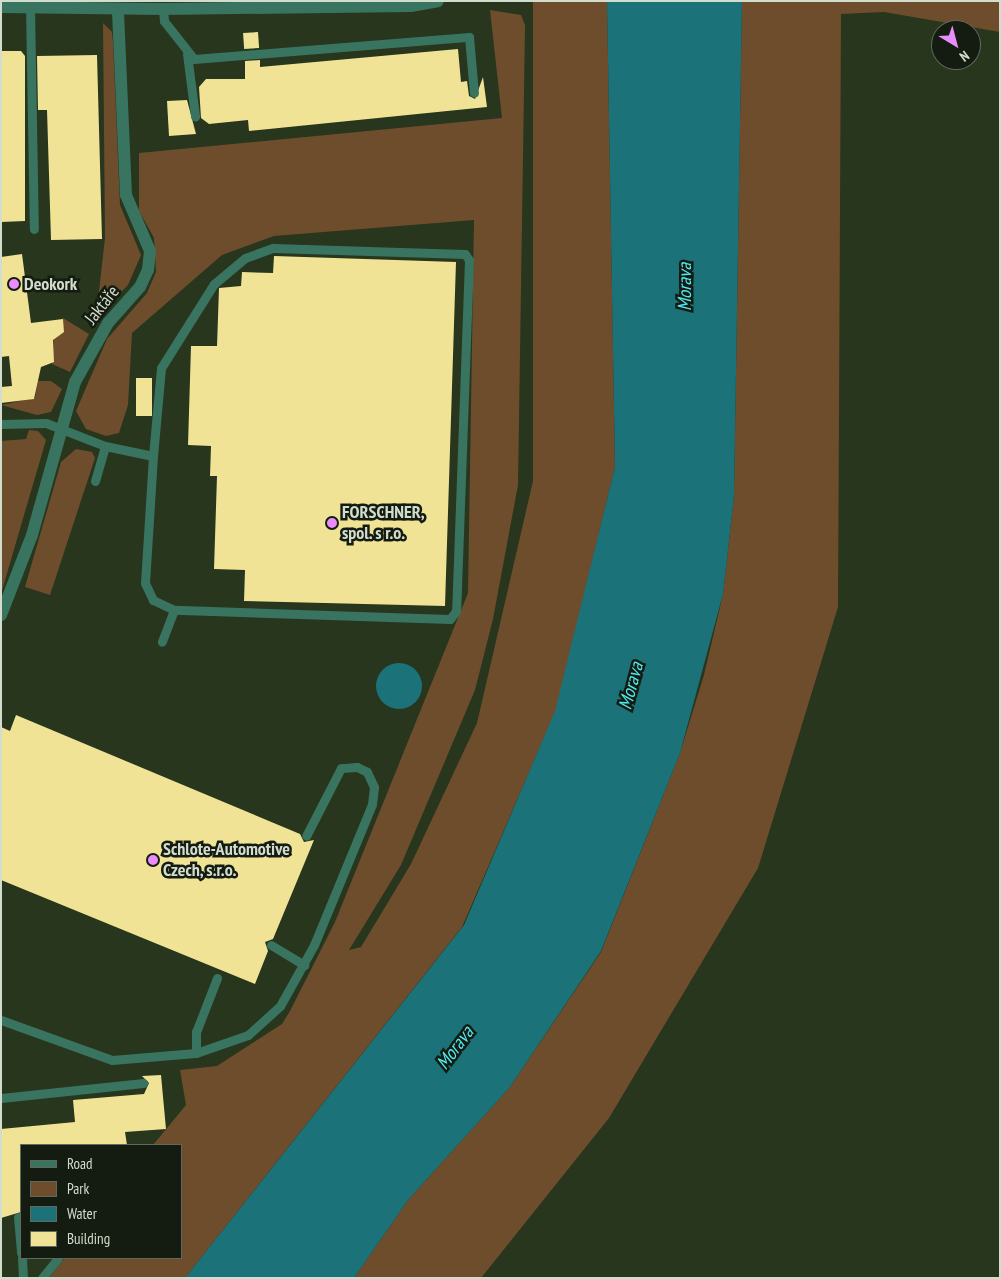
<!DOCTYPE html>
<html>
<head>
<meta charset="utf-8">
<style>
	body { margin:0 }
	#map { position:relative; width:1001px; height:1279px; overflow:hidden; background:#27361d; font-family:"PT Sans Narrow",sans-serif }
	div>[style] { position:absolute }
	.green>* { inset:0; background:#6e4d2d }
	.water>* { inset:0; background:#1c7279 }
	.round { border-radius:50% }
	.building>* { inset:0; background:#f1e396; transform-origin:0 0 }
	.lane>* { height:9px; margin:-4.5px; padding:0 4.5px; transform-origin:4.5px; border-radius:4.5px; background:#38745f }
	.street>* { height:12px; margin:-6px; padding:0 6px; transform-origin:6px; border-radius:6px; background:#38745f }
	.dots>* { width:14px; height:14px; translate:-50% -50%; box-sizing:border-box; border:2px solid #141b10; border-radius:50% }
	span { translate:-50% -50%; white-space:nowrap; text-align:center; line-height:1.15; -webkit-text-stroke:5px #141b10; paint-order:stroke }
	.poi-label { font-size:18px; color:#d3ddcd; font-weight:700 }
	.left { translate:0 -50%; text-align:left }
	.street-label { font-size:18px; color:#d3ddcd }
	.water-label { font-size:19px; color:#50ebf8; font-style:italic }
	.frame { position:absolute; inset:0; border:2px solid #d3ddcd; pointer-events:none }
	.legend { position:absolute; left:20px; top:1144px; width:162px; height:115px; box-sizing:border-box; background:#141b10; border:1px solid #60695c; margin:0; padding:6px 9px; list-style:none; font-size:15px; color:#d3ddcd }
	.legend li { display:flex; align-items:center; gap:10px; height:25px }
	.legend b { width:25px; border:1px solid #60695c }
	.north { position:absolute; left:931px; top:20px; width:50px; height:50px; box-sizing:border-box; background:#141b10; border:1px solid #60695c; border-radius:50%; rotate:143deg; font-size:14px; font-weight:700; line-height:20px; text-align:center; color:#d3ddcd }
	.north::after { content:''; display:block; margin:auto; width:18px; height:22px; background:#ea8dfc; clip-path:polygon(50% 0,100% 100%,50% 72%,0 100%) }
</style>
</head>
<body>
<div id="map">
	<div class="green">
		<div style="clip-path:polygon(533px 1px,607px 1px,615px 467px,556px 710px,462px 927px,185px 1278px,49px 1278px,65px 1258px,181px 1258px,181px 1145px,153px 1145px,186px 1105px,180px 1070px,217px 1066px,282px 1024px,290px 1011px,335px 922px,468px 593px,474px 220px,274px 236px,222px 255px,132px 333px,128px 405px,119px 433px,106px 436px,86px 429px,76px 411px,107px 339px,147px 293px,156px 272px,154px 238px,139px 211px,139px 153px,502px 118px,490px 10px,521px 15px,525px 25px,518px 485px,493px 619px,475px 690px,401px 865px,349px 950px,361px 947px,411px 864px,477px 723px,533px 481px)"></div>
		<div style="clip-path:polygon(742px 1px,1000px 1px,1000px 32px,884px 12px,841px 14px,838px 607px,758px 868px,609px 1118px,481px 1278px,354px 1278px,408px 1200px,510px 1087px,601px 952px,680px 753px,704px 675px,723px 594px,734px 496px)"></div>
		<div style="clip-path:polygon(103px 23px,112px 32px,113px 42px,120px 205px,141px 255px,128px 285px,113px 300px,98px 300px,105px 238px)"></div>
		<div style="clip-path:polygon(63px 318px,89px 334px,70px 372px,52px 364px,54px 335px)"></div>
		<div style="clip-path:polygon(38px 381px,51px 381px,62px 389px,51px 412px,37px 415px,1px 405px,35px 398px)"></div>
		<div style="clip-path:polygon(29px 430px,38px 431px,46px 440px,1px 594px,1px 441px,26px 439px)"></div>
		<div style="clip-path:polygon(76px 449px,92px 452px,95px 458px,50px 595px,25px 587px,61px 462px)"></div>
	</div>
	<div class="water">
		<div style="clip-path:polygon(607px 1px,742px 1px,734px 496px,723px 594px,680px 753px,601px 951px,510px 1087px,408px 1200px,354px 1278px,185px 1278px,464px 925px,555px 711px,615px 467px)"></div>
		<div class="round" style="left:376px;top:663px;width:46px;height:46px"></div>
	</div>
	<div class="building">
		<div style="left:258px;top:32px;width:16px;height:15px;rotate:86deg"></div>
		<div style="clip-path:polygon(458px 49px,461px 82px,467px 81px,469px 96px,475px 99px,483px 77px,487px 107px,249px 131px,248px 120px,209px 124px,201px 118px,199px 87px,206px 79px,245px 79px,245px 61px,260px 60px,260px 67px)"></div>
		<div style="clip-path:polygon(1px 51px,21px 51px,25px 56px,25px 221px,1px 222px)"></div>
		<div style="clip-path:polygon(97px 55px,102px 239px,51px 240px,47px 110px,38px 110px,37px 56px)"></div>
		<div style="clip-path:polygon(187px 100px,196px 134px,169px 136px,167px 101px)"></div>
		<div style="clip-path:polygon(22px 254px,31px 323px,63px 319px,64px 332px,53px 340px,54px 362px,41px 367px,34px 399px,1px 403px,1px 387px,12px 386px,9px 356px,1px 357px,1px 257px)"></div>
		<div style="clip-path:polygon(274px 256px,456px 262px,445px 606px,244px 601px,245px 570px,214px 569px,217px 476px,210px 476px,211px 446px,188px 445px,191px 346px,217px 346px,219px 288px,241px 286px,242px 272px,273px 273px)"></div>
		<div style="left:136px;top:378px;width:16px;height:38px"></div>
		<div style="clip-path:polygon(16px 715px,300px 834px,304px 842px,314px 840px,273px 939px,265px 942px,268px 951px,255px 984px,1px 880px,1px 727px,10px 731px)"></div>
		<div style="clip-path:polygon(161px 1075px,166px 1129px,125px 1132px,127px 1145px,21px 1145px,21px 1212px,1px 1218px,1px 1129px,75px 1122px,73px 1100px,144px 1094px,149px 1083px,142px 1076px)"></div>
	</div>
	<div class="lane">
		<div style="left:30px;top:7px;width:222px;rotate:89deg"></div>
		<div style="left:163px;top:9px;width:12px;rotate:85deg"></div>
		<div style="left:164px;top:21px;width:48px;rotate:51.7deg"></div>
		<div style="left:194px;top:59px;width:276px;rotate:-4.6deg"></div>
		<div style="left:469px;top:37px;width:56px;rotate:84.9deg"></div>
		<div style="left:187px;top:54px;width:63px;rotate:82.6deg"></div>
		<div style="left:1px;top:424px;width:45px;rotate:-1.3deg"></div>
		<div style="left:46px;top:423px;width:63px;rotate:21.3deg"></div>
		<div style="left:105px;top:446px;width:49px;rotate:11.8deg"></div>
		<div style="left:153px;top:456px;width:88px;rotate:-84.8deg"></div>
		<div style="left:161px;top:368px;width:99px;rotate:-57.8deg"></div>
		<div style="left:214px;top:284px;width:40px;rotate:-40deg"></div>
		<div style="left:245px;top:258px;width:30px;rotate:-20deg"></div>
		<div style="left:273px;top:248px;width:192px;rotate:1.8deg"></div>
		<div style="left:465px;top:254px;width:7px;rotate:56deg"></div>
		<div style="left:469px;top:260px;width:351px;rotate:92.1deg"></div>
		<div style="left:456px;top:611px;width:10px;rotate:127deg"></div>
		<div style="left:450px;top:619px;width:276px;rotate:-178.1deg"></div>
		<div style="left:153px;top:456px;width:127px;rotate:93.6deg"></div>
		<div style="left:145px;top:583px;width:19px;rotate:65deg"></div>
		<div style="left:153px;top:600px;width:23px;rotate:25deg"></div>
		<div style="left:174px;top:610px;width:34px;rotate:111deg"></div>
		<div style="left:95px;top:481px;width:36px;rotate:-74deg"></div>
		<div style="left:271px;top:945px;width:39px;rotate:31deg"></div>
		<div style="left:1px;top:1020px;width:118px;rotate:19.8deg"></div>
		<div style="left:112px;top:1060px;width:84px;rotate:-4.8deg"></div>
		<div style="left:196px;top:1053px;width:55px;rotate:-19.1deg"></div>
		<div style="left:248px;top:1035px;width:43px;rotate:-42.2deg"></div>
		<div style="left:280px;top:1006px;width:70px;rotate:-60.9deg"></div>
		<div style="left:314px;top:945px;width:152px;rotate:-67.6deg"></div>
		<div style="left:372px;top:804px;width:17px;rotate:-83deg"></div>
		<div style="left:374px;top:787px;width:17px;rotate:-115deg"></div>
		<div style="left:367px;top:772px;width:11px;rotate:-153deg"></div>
		<div style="left:357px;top:767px;width:16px;rotate:176deg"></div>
		<div style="left:341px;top:768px;width:76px;rotate:117.2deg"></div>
		<div style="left:196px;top:1053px;width:21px;rotate:-90deg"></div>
		<div style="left:196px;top:1032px;width:58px;rotate:-68.7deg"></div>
		<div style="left:1px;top:1098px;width:143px;rotate:-6deg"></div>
		<div style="left:18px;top:1217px;width:36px;rotate:85deg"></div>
		<div style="left:22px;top:1258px;width:20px;rotate:87deg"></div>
		<div style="left:42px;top:1278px;width:26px;rotate:-51deg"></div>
	</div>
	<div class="street">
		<div style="left:1px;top:7px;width:162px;rotate:0.7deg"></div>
		<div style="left:163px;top:9px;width:248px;rotate:-0.7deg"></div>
		<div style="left:411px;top:6px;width:27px;rotate:-10deg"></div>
		<div style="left:1px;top:615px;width:86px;rotate:-68.8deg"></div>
		<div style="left:32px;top:535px;width:159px;rotate:-74.3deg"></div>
		<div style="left:75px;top:382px;width:68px;rotate:-60.8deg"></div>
		<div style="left:108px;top:323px;width:48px;rotate:-48.4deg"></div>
		<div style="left:140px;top:287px;width:19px;rotate:-65deg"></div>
		<div style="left:148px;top:270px;width:19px;rotate:-84deg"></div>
		<div style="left:150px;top:251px;width:61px;rotate:-113.2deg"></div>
		<div style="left:126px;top:195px;width:186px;rotate:-92.5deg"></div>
	</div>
	<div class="dots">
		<div style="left:14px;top:284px;background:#ea8dfc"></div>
		<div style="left:332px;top:523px;background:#ea8dfc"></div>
		<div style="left:153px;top:860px;background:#ea8dfc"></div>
	</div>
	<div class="poi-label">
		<span class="left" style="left:24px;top:284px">Deokork</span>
		<span class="left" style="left:342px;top:523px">FORSCHNER,<br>spol. s r.o.</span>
		<span class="left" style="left:163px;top:860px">Schlote-Automotive<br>Czech, s.r.o.</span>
	</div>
	<div class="street-label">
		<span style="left:102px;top:305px;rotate:-52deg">Jaktáře</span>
	</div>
	<div class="water-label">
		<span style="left:685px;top:287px;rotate:-90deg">Morava</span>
		<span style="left:631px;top:686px;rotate:-75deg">Morava</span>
		<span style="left:455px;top:1048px;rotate:-53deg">Morava</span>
	</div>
	<div class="frame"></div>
	<ul class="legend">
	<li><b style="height:6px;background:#38745f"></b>Road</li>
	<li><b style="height:14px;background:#6e4d2d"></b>Park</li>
	<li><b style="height:14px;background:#1c7279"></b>Water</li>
	<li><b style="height:14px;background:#f1e396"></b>Building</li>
	</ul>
	<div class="north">N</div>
</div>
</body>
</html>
